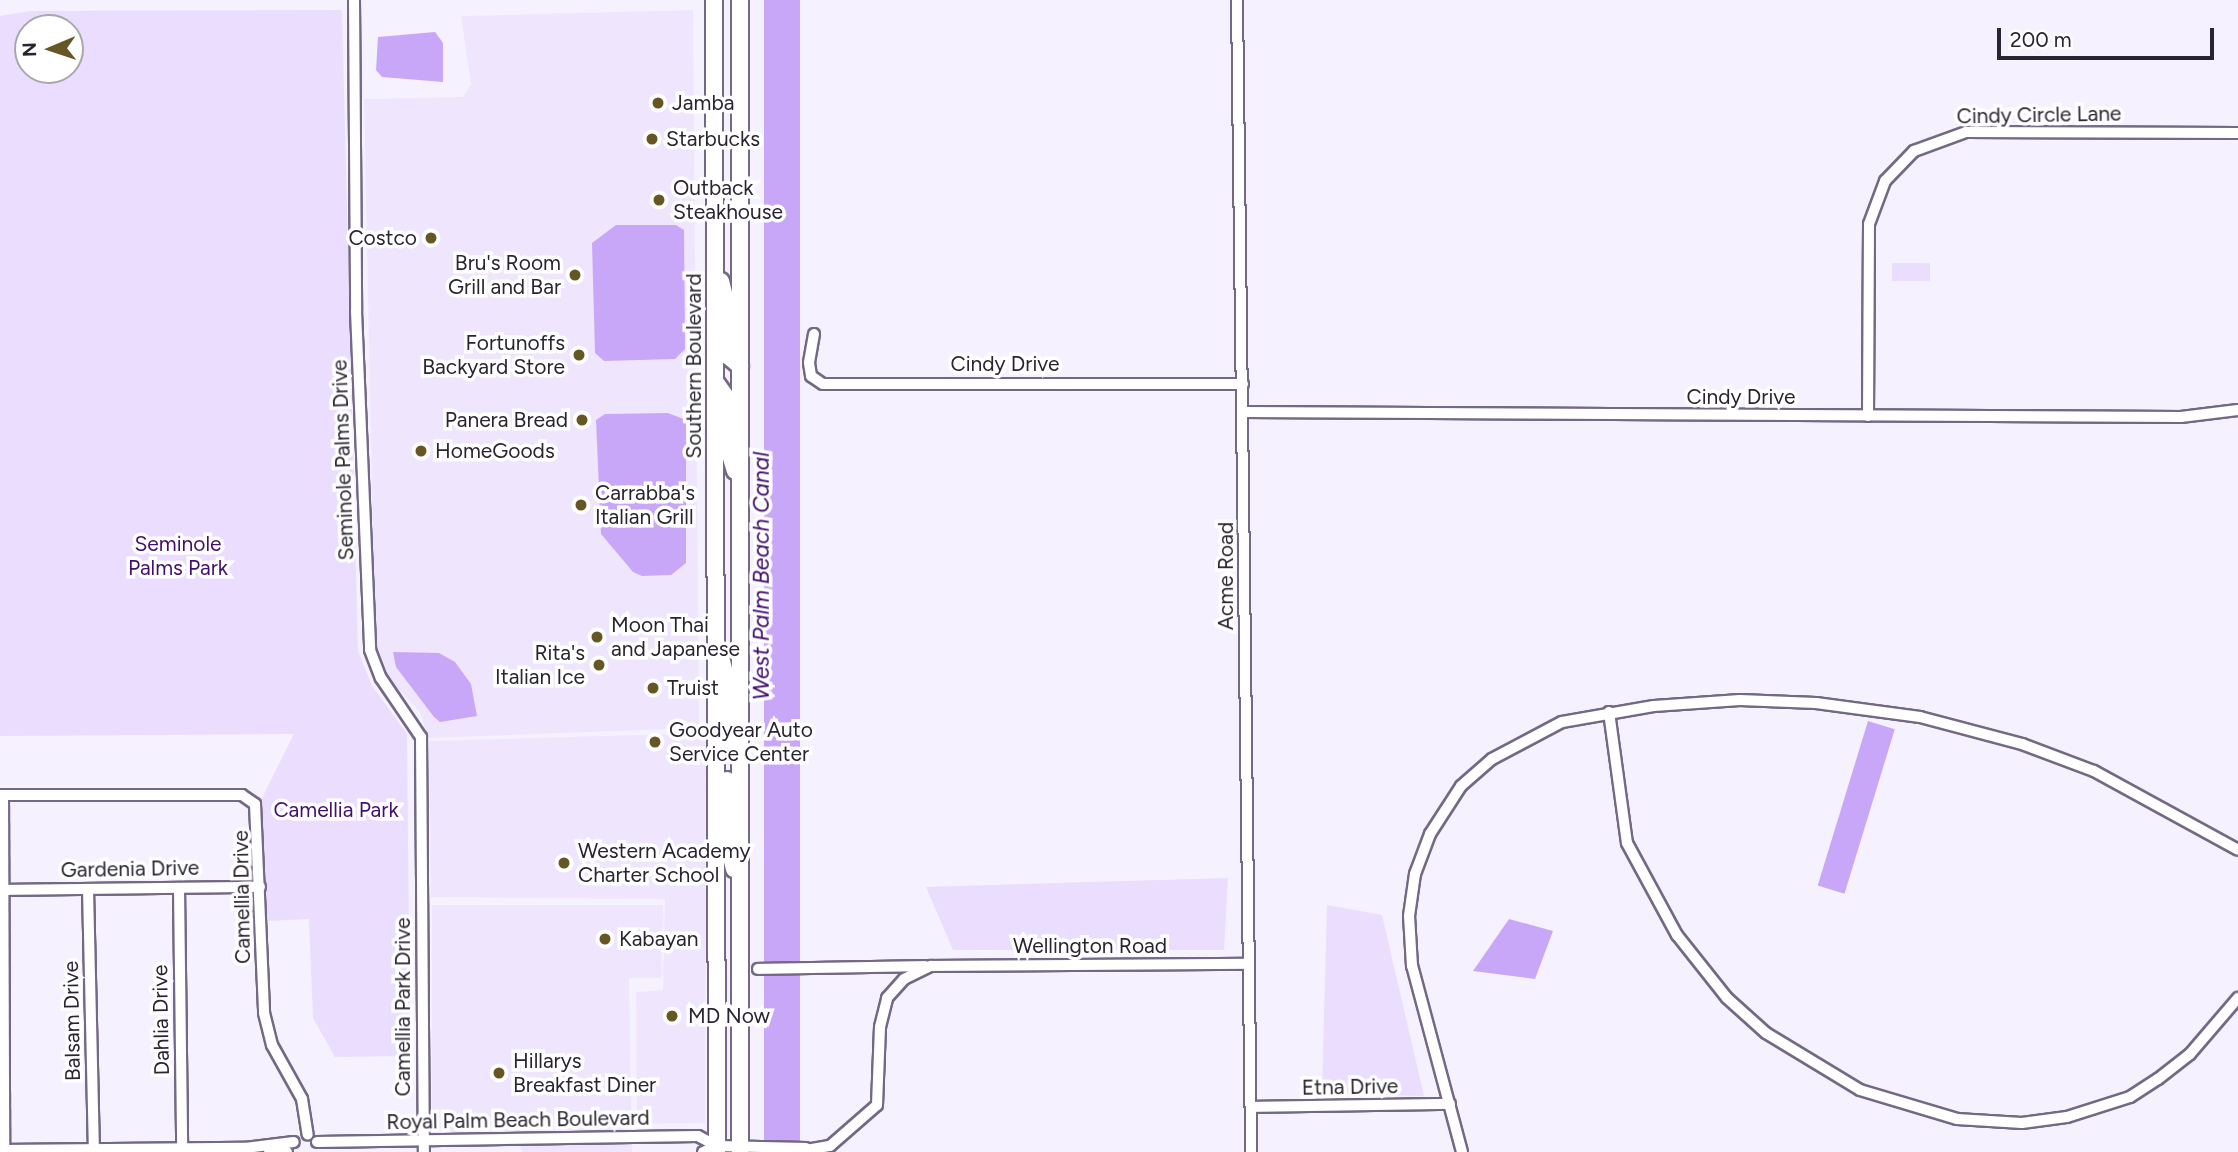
<!DOCTYPE html>
<html>
<head>
<meta charset="utf-8">
<style>
	body { margin:0 }
	#map { position:relative; width:2238px; height:1152px; overflow:hidden; background:#f6f1ff; font-family:Figtree,sans-serif }
	div>[style] { position:absolute }
	.built>* { inset:0; background:#efe6fd }
	.green>* { inset:0; background:#eaddfe; transform-origin:0 0 }
	.water>* { inset:0; background:#c9a7f8; transform-origin:0 0 }
	.roads { filter:drop-shadow(2px 0 #746985) drop-shadow(-2px 0 #746985) drop-shadow(0 2px #746985) drop-shadow(0 -2px #746985) }
	.minor>* { height:10px; margin:-5px; padding:0 5px; transform-origin:5px; border-radius:5px; background:#fff }
	.highway>* { height:16px; margin:-8px; padding:0 8px; transform-origin:8px; border-radius:8px; background:#fff }
	.dots>* { width:19px; height:19px; translate:-50% -50%; box-sizing:border-box; border:4px solid #fff; border-radius:50% }
	span { translate:-50% -50%; white-space:nowrap; text-align:center; line-height:1.15; -webkit-text-stroke:7px #fff; paint-order:stroke }
	.poi-label { font-size:21px; color:#292430 }
	.left { translate:0 -50%; text-align:left }
	.right { translate:-100% -50%; text-align:right }
	.street-label { font-size:21px; color:#292430 }
	.park-label { font-size:21px; color:#420f6d }
	.water-label { font-size:23px; color:#400c6b; font-style:italic }
	.north { position:absolute; left:14px; top:14px; width:70px; height:70px; box-sizing:border-box; background:#fff; border:2px solid #a9a7ac; border-radius:50%; rotate:268deg; font-size:19px; font-weight:700; line-height:28px; text-align:center; color:#292430 }
	.north::after { content:''; display:block; margin:auto; width:24px; height:32px; background:#655623; clip-path:polygon(50% 0,100% 100%,50% 72%,0 100%) }
	.scale { position:absolute; left:1997px; top:28px; width:217px; height:32px; box-sizing:border-box; border:4px solid #292430; border-top:0; padding-left:9px; font-size:21px; line-height:24px; white-space:nowrap; color:#292430; -webkit-text-stroke:5px #fff; paint-order:stroke }
</style>
</head>
<body>
<div id="map">
	<div class="built">
		<div style="clip-path:polygon(693px 10px,699px 728px,428px 738px,420px 712px,390px 680px,375px 640px,364px 99px,463px 97px,471px 84px,461px 16px)"></div>
		<div style="clip-path:polygon(706px 733px,705px 1123px,637px 1124px,636px 992px,663px 990px,665px 899px,431px 897px,429px 741px)"></div>
		<div style="clip-path:polygon(432px 905px,663px 905px,661px 978px,629px 978px,632px 1152px,522px 1152px,517px 1135px,432px 1134px)"></div>
	</div>
	<div class="green">
		<div style="clip-path:polygon(evenodd,342px 10px,358px 651px,372px 686px,407px 734px,410px 1056px,335px 1057px,313px 1018px,309px 919px,267px 921px,261px 800px,294px 734px,0 736px,0 16px,31px 11px,342px 10px,28px 28px,70px 28px,70px 70px,28px 70px,28px 28px)"></div>
		<div style="left:1892px;top:263px;width:38px;height:18px"></div>
		<div style="clip-path:polygon(1228px 878px,1224px 950px,953px 950px,926px 887px)"></div>
		<div style="clip-path:polygon(1327px 905px,1382px 915px,1424px 1096px,1322px 1093px)"></div>
	</div>
	<div class="water">
		<div style="left:764px;top:0;width:36px;height:1152px"></div>
		<div style="clip-path:polygon(435px 32px,443px 43px,443px 82px,382px 77px,376px 70px,378px 37px)"></div>
		<div style="clip-path:polygon(616px 225px,676px 225px,684px 230px,685px 349px,675px 359px,604px 361px,595px 353px,592px 243px)"></div>
		<div style="clip-path:polygon(668px 413px,686px 420px,686px 563px,671px 575px,642px 576px,633px 572px,601px 534px,596px 420px,605px 414px)"></div>
		<div style="clip-path:polygon(393px 652px,439px 653px,455px 662px,471px 684px,477px 716px,440px 722px,434px 717px,396px 667px)"></div>
		<div style="left:1868px;top:721px;width:28px;height:172px;rotate:17deg"></div>
		<div style="clip-path:polygon(1509px 919px,1553px 931px,1535px 979px,1473px 971px)"></div>
	</div>
	<div class="roads">
		<div class="minor">
			<div style="left:354px;top:0;width:311px;rotate:89.6deg"></div>
			<div style="left:356px;top:311px;width:339px;rotate:87.6deg"></div>
			<div style="left:370px;top:650px;width:30px;rotate:69deg"></div>
			<div style="left:381px;top:678px;width:71px;rotate:55.9deg"></div>
			<div style="left:421px;top:737px;width:415px;rotate:89.6deg"></div>
			<div style="left:1237px;top:0;width:1152px;rotate:89.3deg"></div>
			<div style="left:814px;top:334px;width:29px;rotate:100deg"></div>
			<div style="left:809px;top:363px;width:13px;rotate:81deg"></div>
			<div style="left:811px;top:376px;width:14px;rotate:34deg"></div>
			<div style="left:823px;top:384px;width:420px"></div>
			<div style="left:1244px;top:412px;width:937px;rotate:0.31deg"></div>
			<div style="left:2181px;top:417px;width:57px;rotate:-7deg"></div>
			<div style="left:1868px;top:416px;width:192px;rotate:-89.7deg"></div>
			<div style="left:1869px;top:224px;width:46px;rotate:-69.6deg"></div>
			<div style="left:1885px;top:181px;width:42px;rotate:-46deg"></div>
			<div style="left:1914px;top:151px;width:55px;rotate:-20.1deg"></div>
			<div style="left:1966px;top:132px;width:272px;rotate:0.2deg"></div>
			<div style="left:1609px;top:712px;width:132px;rotate:82.2deg"></div>
			<div style="left:1627px;top:843px;width:105px;rotate:61.5deg"></div>
			<div style="left:1677px;top:935px;width:80px;rotate:51.6deg"></div>
			<div style="left:1727px;top:998px;width:52px;rotate:41.9deg"></div>
			<div style="left:1766px;top:1033px;width:110px;rotate:31.2deg"></div>
			<div style="left:1860px;top:1090px;width:101px;rotate:16.6deg"></div>
			<div style="left:1957px;top:1119px;width:65px;rotate:3.5deg"></div>
			<div style="left:2022px;top:1123px;width:45px;rotate:-7.6deg"></div>
			<div style="left:2067px;top:1117px;width:66px;rotate:-17.6deg"></div>
			<div style="left:2130px;top:1097px;width:33px;rotate:-33deg"></div>
			<div style="left:2158px;top:1079px;width:41px;rotate:-38deg"></div>
			<div style="left:2190px;top:1054px;width:74px;rotate:-49.4deg"></div>
			<div style="left:0;top:795px;width:242px"></div>
			<div style="left:242px;top:795px;width:16px;rotate:35deg"></div>
			<div style="left:255px;top:804px;width:209px;rotate:87.5deg"></div>
			<div style="left:264px;top:1013px;width:33px;rotate:76deg"></div>
			<div style="left:272px;top:1045px;width:62px;rotate:60.9deg"></div>
			<div style="left:302px;top:1099px;width:36px;rotate:81deg"></div>
			<div style="left:3px;top:795px;width:357px;rotate:89.8deg"></div>
			<div style="left:179px;top:888px;width:264px;rotate:89.3deg"></div>
			<div style="left:88px;top:889px;width:263px;rotate:88.7deg"></div>
			<div style="left:0;top:890px;width:260px;rotate:-0.7deg"></div>
			<div style="left:758px;top:969px;width:167px;rotate:-1deg"></div>
			<div style="left:1251px;top:1107px;width:199px;rotate:-0.9deg"></div>
			<div style="left:317px;top:1142px;width:381px;rotate:-0.9deg"></div>
			<div style="left:698px;top:1136px;width:21px;rotate:28deg"></div>
			<div style="left:0;top:1150px;width:245px;rotate:-0.5deg"></div>
			<div style="left:245px;top:1148px;width:49px;rotate:-7deg"></div>
			<div style="left:269px;top:1150px;width:18px;rotate:6deg"></div>
			<div style="left:703px;top:1152px;width:15px;rotate:-23deg"></div>
			<div style="left:717px;top:1146px;width:89px;rotate:1.3deg"></div>
			<div style="left:795px;top:1152px;width:36px;rotate:-10deg"></div>
			<div style="left:830px;top:1146px;width:62px;rotate:-41.1deg"></div>
			<div style="left:877px;top:1105px;width:78px;rotate:-87.8deg"></div>
			<div style="left:880px;top:1027px;width:30px;rotate:-76deg"></div>
			<div style="left:887px;top:998px;width:25px;rotate:-48deg"></div>
			<div style="left:904px;top:979px;width:30px;rotate:-26deg"></div>
			<div style="left:931px;top:966px;width:318px;rotate:-0.4deg"></div>
			<div style="left:1462px;top:1152px;width:193px;rotate:-105deg"></div>
			<div style="left:1412px;top:966px;width:50px;rotate:-93.4deg"></div>
			<div style="left:1409px;top:916px;width:42px;rotate:-81.9deg"></div>
			<div style="left:1415px;top:874px;width:43px;rotate:-69.4deg"></div>
			<div style="left:1430px;top:834px;width:57px;rotate:-57.1deg"></div>
			<div style="left:1461px;top:786px;width:41px;rotate:-41.1deg"></div>
			<div style="left:1492px;top:759px;width:79px;rotate:-27.9deg"></div>
			<div style="left:1562px;top:722px;width:93px;rotate:-9.9deg"></div>
			<div style="left:1654px;top:706px;width:86px;rotate:-4deg"></div>
			<div style="left:1740px;top:700px;width:76px;rotate:2.3deg"></div>
			<div style="left:1816px;top:703px;width:105px;rotate:7.7deg"></div>
			<div style="left:1920px;top:717px;width:106px;rotate:14.8deg"></div>
			<div style="left:2022px;top:744px;width:77px;rotate:20.6deg"></div>
			<div style="left:2094px;top:771px;width:164px;rotate:28.7deg"></div>
		</div>
		<div class="highway">
			<div style="left:714px;top:0;width:1152px;rotate:89.85deg"></div>
			<div style="left:721px;top:281px;width:29px;rotate:76deg"></div>
			<div style="left:728px;top:309px;width:47px;rotate:90deg"></div>
			<div style="left:728px;top:356px;width:16px;rotate:40deg"></div>
			<div style="left:715px;top:381px;width:21px;rotate:55deg"></div>
			<div style="left:727px;top:398px;width:47px;rotate:90deg"></div>
			<div style="left:727px;top:445px;width:27px;rotate:73deg"></div>
			<div style="left:722px;top:661px;width:29px;rotate:76deg"></div>
			<div style="left:729px;top:689px;width:51px;rotate:90deg"></div>
			<div style="left:729px;top:740px;width:13px;rotate:29deg"></div>
			<div style="left:727px;top:780px;width:61px;rotate:90deg"></div>
			<div style="left:727px;top:841px;width:29px;rotate:76deg"></div>
			<div style="left:740px;top:1152px;width:1152px;rotate:-90deg"></div>
		</div>
	</div>
	<div class="dots">
		<div style="left:658px;top:103px;background:#655623"></div>
		<div style="left:652px;top:139px;background:#655623"></div>
		<div style="left:659px;top:200px;background:#655623"></div>
		<div style="left:431px;top:238px;background:#655623"></div>
		<div style="left:575px;top:275px;background:#655623"></div>
		<div style="left:579px;top:355px;background:#655623"></div>
		<div style="left:582px;top:420px;background:#655623"></div>
		<div style="left:421px;top:451px;background:#655623"></div>
		<div style="left:581px;top:505px;background:#655623"></div>
		<div style="left:597px;top:637px;background:#655623"></div>
		<div style="left:599px;top:665px;background:#655623"></div>
		<div style="left:653px;top:688px;background:#655623"></div>
		<div style="left:655px;top:742px;background:#655623"></div>
		<div style="left:564px;top:863px;background:#655623"></div>
		<div style="left:605px;top:939px;background:#655623"></div>
		<div style="left:672px;top:1016px;background:#655623"></div>
		<div style="left:499px;top:1073px;background:#655623"></div>
	</div>
	<div class="poi-label">
		<span class="left" style="left:672px;top:103px">Jamba</span>
		<span class="left" style="left:666px;top:139px">Starbucks</span>
		<span class="left" style="left:673px;top:200px">Outback<br>Steakhouse</span>
		<span class="right" style="left:417px;top:238px">Costco</span>
		<span class="right" style="left:561px;top:275px">Bru's Room<br>Grill and Bar</span>
		<span class="right" style="left:565px;top:355px">Fortunoffs<br>Backyard Store</span>
		<span class="right" style="left:568px;top:420px">Panera Bread</span>
		<span class="left" style="left:435px;top:451px">HomeGoods</span>
		<span class="left" style="left:595px;top:505px">Carrabba's<br>Italian Grill</span>
		<span class="left" style="left:611px;top:637px">Moon Thai<br>and Japanese</span>
		<span class="right" style="left:585px;top:665px">Rita's<br>Italian Ice</span>
		<span class="left" style="left:667px;top:688px">Truist</span>
		<span class="left" style="left:669px;top:742px">Goodyear Auto<br>Service Center</span>
		<span class="left" style="left:578px;top:863px">Western Academy<br>Charter School</span>
		<span class="left" style="left:619px;top:939px">Kabayan</span>
		<span class="left" style="left:688px;top:1016px">MD Now</span>
		<span class="left" style="left:513px;top:1073px">Hillarys<br>Breakfast Diner</span>
	</div>
	<div class="street-label">
		<span style="left:2039px;top:115px;rotate:-1deg">Cindy Circle Lane</span>
		<span style="left:1005px;top:364px">Cindy Drive</span>
		<span style="left:694px;top:366px;rotate:-90deg">Southern Boulevard</span>
		<span style="left:1741px;top:397px">Cindy Drive</span>
		<span style="left:343px;top:460px;rotate:-92deg">Seminole Palms Drive</span>
		<span style="left:1226px;top:576px;rotate:-90deg">Acme Road</span>
		<span style="left:130px;top:869px;rotate:-1deg">Gardenia Drive</span>
		<span style="left:242px;top:897px;rotate:-91deg">Camellia Drive</span>
		<span style="left:1090px;top:946px">Wellington Road</span>
		<span style="left:403px;top:1007px;rotate:-90deg">Camellia Park Drive</span>
		<span style="left:161px;top:1020px;rotate:-91deg">Dahlia Drive</span>
		<span style="left:72px;top:1021px;rotate:-91deg">Balsam Drive</span>
		<span style="left:1350px;top:1087px;rotate:-1deg">Etna Drive</span>
		<span style="left:518px;top:1120px;rotate:-1deg">Royal Palm Beach Boulevard</span>
	</div>
	<div class="park-label">
		<span style="left:178px;top:556px">Seminole<br>Palms Park</span>
		<span style="left:336px;top:810px">Camellia Park</span>
	</div>
	<div class="water-label">
		<span style="left:761px;top:576px;rotate:-90deg">West Palm Beach Canal</span>
	</div>
	<div class="north">N</div>
	<div class="scale">200 m</div>
</div>
</body>
</html>
